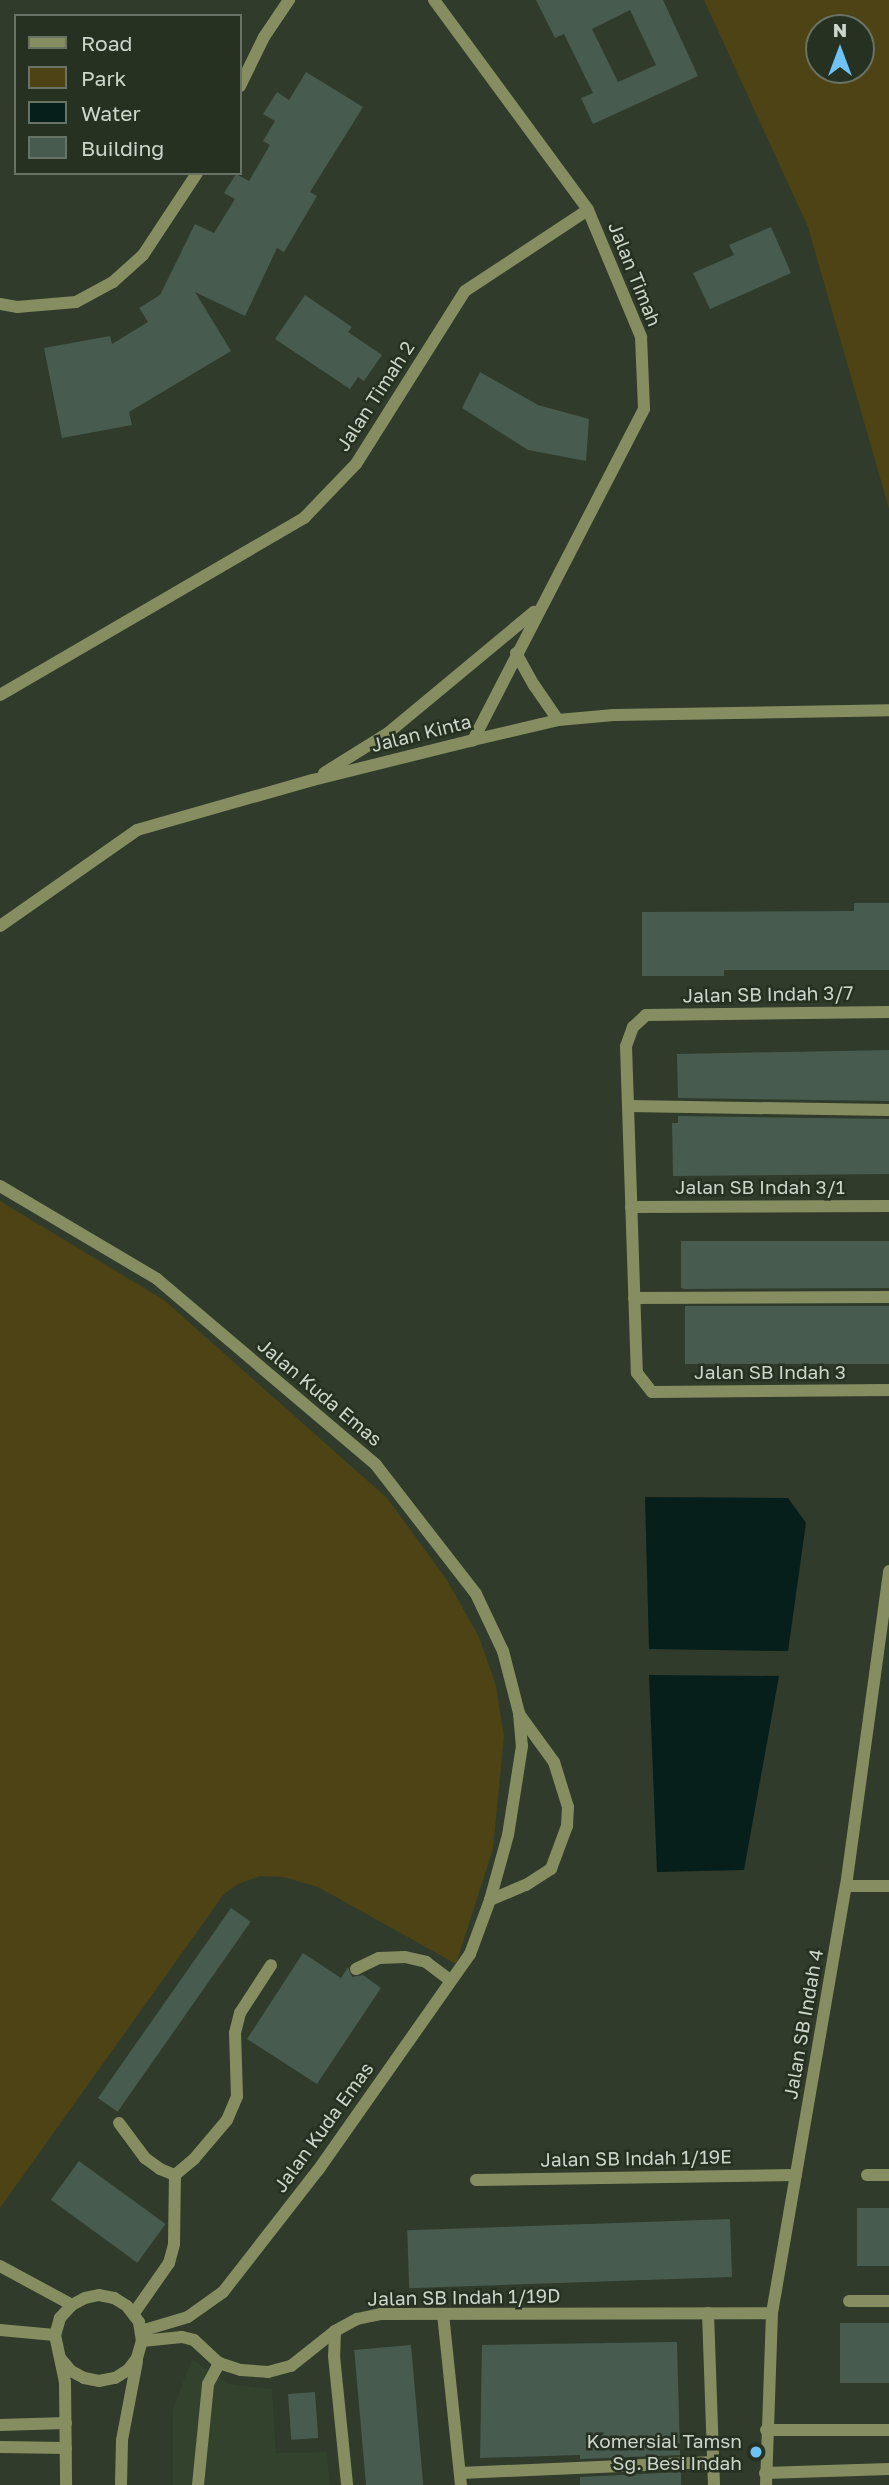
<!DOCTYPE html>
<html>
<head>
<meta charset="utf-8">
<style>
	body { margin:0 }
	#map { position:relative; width:889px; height:2485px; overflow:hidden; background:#303b2b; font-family:"Golos Text",sans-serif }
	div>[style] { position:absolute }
	.built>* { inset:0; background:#32422c }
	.green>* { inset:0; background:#4d4314 }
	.water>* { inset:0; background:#061f1a }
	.building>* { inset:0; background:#475b4f; transform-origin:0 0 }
	.minor>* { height:12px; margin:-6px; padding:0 6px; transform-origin:6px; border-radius:6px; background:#868e61 }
	.dots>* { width:19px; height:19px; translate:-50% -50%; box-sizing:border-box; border:4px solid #263121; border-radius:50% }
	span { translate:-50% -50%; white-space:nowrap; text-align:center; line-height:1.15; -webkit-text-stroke:5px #263121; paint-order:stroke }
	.street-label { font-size:19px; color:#ced6cc }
	.poi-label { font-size:19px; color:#ced6cc }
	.right { translate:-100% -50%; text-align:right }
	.legend { position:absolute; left:14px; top:14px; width:228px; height:161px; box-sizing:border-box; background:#263121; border:2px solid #697365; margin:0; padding:9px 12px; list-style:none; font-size:21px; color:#ced6cc }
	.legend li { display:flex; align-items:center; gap:14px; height:35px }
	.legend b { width:35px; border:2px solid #697365 }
	.north { position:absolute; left:805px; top:14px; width:70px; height:70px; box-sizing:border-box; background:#263121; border:2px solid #697365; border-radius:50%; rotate:0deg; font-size:19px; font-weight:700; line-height:28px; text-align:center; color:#ced6cc }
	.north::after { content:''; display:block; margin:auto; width:24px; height:32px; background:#6fc2f4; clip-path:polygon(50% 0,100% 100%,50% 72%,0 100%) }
</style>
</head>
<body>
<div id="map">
	<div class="built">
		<div style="clip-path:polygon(192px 2359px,229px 2384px,272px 2389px,276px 2453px,327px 2452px,330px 2485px,173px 2485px,173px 2409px)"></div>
	</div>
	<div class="green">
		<div style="clip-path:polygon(evenodd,704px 0,889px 0,889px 509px,808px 227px,704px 0,819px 28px,861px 28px,861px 70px,819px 70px,819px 28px)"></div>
		<div style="clip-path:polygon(0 1201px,164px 1300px,387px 1498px,447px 1580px,479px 1637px,496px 1686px,504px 1736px,493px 1849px,456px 1964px,318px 1887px,283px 1877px,260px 1876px,238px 1884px,224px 1894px,0 2208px)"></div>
	</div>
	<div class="water">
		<div style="clip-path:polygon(645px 1497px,788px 1498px,806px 1523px,788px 1651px,649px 1649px)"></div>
		<div style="clip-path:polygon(649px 1675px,779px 1676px,744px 1870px,657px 1872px)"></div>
	</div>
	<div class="building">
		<div style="clip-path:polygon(evenodd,536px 0,663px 0,698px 76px,593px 124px,581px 98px,593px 93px,564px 34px,555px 38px,536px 0,630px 10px,656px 65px,618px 82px,592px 29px,630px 10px)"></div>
		<div style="clip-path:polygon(306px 72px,363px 107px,310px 192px,317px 196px,284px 252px,277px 248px,245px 316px,195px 292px,231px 351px,129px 412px,132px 425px,62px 438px,44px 348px,110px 336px,112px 344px,148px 322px,139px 308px,160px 295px,195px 224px,214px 233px,235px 199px,224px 193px,236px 174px,249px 181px,270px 145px,263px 141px,275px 121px,263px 114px,277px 92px,289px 100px)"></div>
		<div style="clip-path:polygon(771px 227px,791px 273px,710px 309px,693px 273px,734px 255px,729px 245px)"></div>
		<div style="clip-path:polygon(305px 295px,352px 327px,348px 332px,382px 355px,364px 381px,358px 377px,350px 389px,275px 339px)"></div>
		<div style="clip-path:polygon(480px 372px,538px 405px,589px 419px,586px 461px,528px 450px,462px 408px)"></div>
		<div style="clip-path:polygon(854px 903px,889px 903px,889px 970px,724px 970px,724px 976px,642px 976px,642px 912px,854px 911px)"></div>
		<div style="clip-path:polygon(889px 1050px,889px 1101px,678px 1098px,677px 1054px)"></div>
		<div style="clip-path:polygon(678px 1116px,889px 1119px,889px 1174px,673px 1176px,672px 1123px,678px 1123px)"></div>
		<div style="clip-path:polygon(681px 1241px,889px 1241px,889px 1288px,685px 1289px,681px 1288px)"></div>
		<div style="left:889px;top:1306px;width:58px;height:204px;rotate:90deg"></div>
		<div style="left:231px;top:1908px;width:24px;height:232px;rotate:35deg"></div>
		<div style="clip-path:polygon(303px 1953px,341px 1978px,348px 1967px,352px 1977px,363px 1975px,381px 1988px,317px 2084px,247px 2039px)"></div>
		<div style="left:79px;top:2161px;width:107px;height:48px;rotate:36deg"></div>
		<div style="left:889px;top:2208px;width:58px;height:32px;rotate:90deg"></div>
		<div style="left:730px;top:2219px;width:58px;height:323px;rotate:88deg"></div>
		<div style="left:889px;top:2323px;width:60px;height:49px;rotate:90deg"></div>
		<div style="clip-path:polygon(677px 2342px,680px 2455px,580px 2459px,580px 2455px,480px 2458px,482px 2345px)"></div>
		<div style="left:411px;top:2345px;width:141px;height:57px;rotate:85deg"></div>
		<div style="left:315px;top:2392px;width:46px;height:27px;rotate:86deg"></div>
		<div style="clip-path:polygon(681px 2472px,681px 2485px,580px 2485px,580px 2477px)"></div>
	</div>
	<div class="minor">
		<div style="left:434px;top:0;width:260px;rotate:53.7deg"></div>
		<div style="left:588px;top:210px;width:138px;rotate:67.3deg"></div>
		<div style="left:641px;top:337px;width:72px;rotate:87.6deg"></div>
		<div style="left:644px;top:409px;width:373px;rotate:117.3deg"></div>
		<div style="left:240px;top:86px;width:55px;rotate:-63.9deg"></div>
		<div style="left:264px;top:37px;width:45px;rotate:-56deg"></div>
		<div style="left:0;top:304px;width:17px;rotate:10deg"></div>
		<div style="left:17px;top:307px;width:59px;rotate:-4.8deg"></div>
		<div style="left:76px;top:302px;width:42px;rotate:-28.4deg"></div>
		<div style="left:113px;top:282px;width:40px;rotate:-42deg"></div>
		<div style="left:143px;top:255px;width:98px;rotate:-56.6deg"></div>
		<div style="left:516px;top:653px;width:37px;rotate:61deg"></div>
		<div style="left:534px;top:685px;width:42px;rotate:55.6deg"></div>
		<div style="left:0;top:695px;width:352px;rotate:-30.2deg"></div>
		<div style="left:304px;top:518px;width:75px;rotate:-46.1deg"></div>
		<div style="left:356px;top:464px;width:204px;rotate:-57.8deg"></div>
		<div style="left:465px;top:291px;width:147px;rotate:-33.4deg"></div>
		<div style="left:324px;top:773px;width:75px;rotate:-32deg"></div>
		<div style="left:388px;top:733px;width:190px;rotate:-39.7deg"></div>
		<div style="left:0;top:926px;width:167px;rotate:-35deg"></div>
		<div style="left:137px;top:830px;width:183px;rotate:-15.9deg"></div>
		<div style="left:313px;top:780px;width:165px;rotate:-14deg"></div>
		<div style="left:473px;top:740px;width:87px;rotate:-13.2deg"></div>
		<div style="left:558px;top:720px;width:56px;rotate:-5.1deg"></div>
		<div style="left:614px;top:715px;width:275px;rotate:-1deg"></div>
		<div style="left:889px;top:1012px;width:243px;rotate:179.3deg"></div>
		<div style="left:646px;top:1015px;width:18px;rotate:137deg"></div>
		<div style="left:633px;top:1027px;width:20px;rotate:110deg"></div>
		<div style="left:626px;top:1046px;width:327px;rotate:88.1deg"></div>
		<div style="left:637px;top:1373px;width:24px;rotate:52deg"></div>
		<div style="left:652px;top:1392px;width:237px;rotate:-0.5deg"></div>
		<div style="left:628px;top:1106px;width:261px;rotate:0.9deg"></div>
		<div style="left:0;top:1186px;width:182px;rotate:30.6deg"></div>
		<div style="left:157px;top:1279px;width:287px;rotate:40.3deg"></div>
		<div style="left:376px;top:1465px;width:163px;rotate:52.2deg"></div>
		<div style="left:476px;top:1594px;width:63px;rotate:64.7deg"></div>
		<div style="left:503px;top:1651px;width:64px;rotate:75.5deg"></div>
		<div style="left:519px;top:1713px;width:33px;rotate:85deg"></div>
		<div style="left:522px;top:1746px;width:90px;rotate:98.9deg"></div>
		<div style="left:508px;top:1835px;width:67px;rotate:105.5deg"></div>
		<div style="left:490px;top:1900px;width:58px;rotate:110.3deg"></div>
		<div style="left:470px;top:1954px;width:264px;rotate:125.1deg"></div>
		<div style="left:318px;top:2170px;width:155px;rotate:127.9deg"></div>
		<div style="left:223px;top:2292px;width:43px;rotate:144.5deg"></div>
		<div style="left:188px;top:2317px;width:49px;rotate:163.4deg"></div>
		<div style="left:631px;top:1207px;width:258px;rotate:-0.2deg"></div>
		<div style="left:634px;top:1298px;width:255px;rotate:-0.2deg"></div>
		<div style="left:846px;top:1886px;width:43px"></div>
		<div style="left:490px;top:1900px;width:39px;rotate:-23deg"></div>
		<div style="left:526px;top:1885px;width:30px;rotate:-33deg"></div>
		<div style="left:551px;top:1869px;width:46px;rotate:-69.6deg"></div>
		<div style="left:567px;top:1826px;width:19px;rotate:-87deg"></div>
		<div style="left:568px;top:1807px;width:47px;rotate:-107.3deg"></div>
		<div style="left:554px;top:1762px;width:59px;rotate:-126.1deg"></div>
		<div style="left:356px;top:1969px;width:25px;rotate:-26deg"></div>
		<div style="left:379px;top:1958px;width:26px;rotate:-2deg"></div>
		<div style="left:405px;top:1957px;width:22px;rotate:13deg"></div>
		<div style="left:426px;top:1962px;width:31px;rotate:37deg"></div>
		<div style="left:119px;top:2123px;width:44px;rotate:53.4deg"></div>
		<div style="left:145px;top:2158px;width:19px;rotate:36deg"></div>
		<div style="left:160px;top:2169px;width:16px;rotate:22deg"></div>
		<div style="left:175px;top:2175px;width:25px;rotate:-40deg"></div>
		<div style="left:194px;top:2159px;width:51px;rotate:-49.8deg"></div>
		<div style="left:227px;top:2120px;width:26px;rotate:-67deg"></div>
		<div style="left:237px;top:2096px;width:63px;rotate:-91.8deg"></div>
		<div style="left:235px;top:2033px;width:21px;rotate:-76deg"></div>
		<div style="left:240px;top:2013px;width:57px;rotate:-57.1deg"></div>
		<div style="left:867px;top:2175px;width:22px"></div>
		<div style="left:476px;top:2180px;width:320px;rotate:-0.9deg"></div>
		<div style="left:0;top:2266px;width:82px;rotate:28.4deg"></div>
		<div style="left:849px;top:2301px;width:40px"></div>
		<div style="left:134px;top:2313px;width:61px;rotate:-55deg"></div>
		<div style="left:169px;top:2263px;width:20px;rotate:-75deg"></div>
		<div style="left:174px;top:2244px;width:69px;rotate:-89.2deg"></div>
		<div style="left:708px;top:2313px;width:172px;rotate:88deg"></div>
		<div style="left:443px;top:2314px;width:172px;rotate:84deg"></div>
		<div style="left:0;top:2330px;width:55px;rotate:5.2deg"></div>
		<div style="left:335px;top:2331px;width:25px;rotate:92deg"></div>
		<div style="left:334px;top:2356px;width:130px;rotate:84.2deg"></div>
		<div style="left:142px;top:2341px;width:40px;rotate:-5.7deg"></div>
		<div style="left:182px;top:2337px;width:12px;rotate:14deg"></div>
		<div style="left:194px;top:2340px;width:34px;rotate:43deg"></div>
		<div style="left:219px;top:2363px;width:23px;rotate:18deg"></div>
		<div style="left:241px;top:2370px;width:27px;rotate:4deg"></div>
		<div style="left:268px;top:2372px;width:24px;rotate:-15deg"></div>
		<div style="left:291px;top:2366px;width:56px;rotate:-38.5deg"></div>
		<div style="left:335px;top:2331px;width:25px;rotate:-29deg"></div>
		<div style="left:357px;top:2319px;width:25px;rotate:-12deg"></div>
		<div style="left:381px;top:2314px;width:391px;rotate:-0.1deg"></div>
		<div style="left:61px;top:2359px;width:16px;rotate:50deg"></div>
		<div style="left:71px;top:2371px;width:15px;rotate:28deg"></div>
		<div style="left:84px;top:2378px;width:15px;rotate:11deg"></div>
		<div style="left:99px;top:2381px;width:16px;rotate:-11deg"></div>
		<div style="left:115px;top:2378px;width:15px;rotate:-32deg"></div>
		<div style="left:128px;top:2370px;width:15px;rotate:-53deg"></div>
		<div style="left:137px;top:2358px;width:18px;rotate:-74deg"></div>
		<div style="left:142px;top:2341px;width:19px;rotate:-99deg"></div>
		<div style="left:139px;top:2322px;width:20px;rotate:-127deg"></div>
		<div style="left:127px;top:2306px;width:15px;rotate:-148deg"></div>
		<div style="left:114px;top:2298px;width:15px;rotate:-169deg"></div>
		<div style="left:99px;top:2295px;width:14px;rotate:168deg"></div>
		<div style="left:85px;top:2298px;width:15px;rotate:152deg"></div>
		<div style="left:72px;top:2305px;width:18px;rotate:133deg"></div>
		<div style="left:60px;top:2318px;width:18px;rotate:106deg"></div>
		<div style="left:55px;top:2335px;width:48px;rotate:78deg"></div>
		<div style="left:65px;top:2382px;width:103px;rotate:89.4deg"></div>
		<div style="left:0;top:2425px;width:66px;rotate:-1.7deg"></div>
		<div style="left:766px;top:2430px;width:123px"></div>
		<div style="left:0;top:2447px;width:66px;rotate:0.9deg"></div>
		<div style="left:460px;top:2473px;width:253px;rotate:-2.5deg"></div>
		<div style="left:765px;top:2473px;width:124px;rotate:-1.8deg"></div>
		<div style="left:121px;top:2485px;width:45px;rotate:-88.7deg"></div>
		<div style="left:122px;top:2440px;width:80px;rotate:-79.2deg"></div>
		<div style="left:198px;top:2485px;width:101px;rotate:-84.3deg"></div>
		<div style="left:208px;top:2384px;width:24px;rotate:-62deg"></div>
		<div style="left:766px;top:2485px;width:172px;rotate:-88deg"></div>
		<div style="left:772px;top:2313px;width:433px;rotate:-80.2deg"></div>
		<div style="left:846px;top:1886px;width:318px;rotate:-82.2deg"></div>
	</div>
	<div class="dots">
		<div style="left:756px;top:2452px;background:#6fc2f4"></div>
	</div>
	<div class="street-label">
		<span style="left:635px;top:274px;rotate:68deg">Jalan Timah</span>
		<span style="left:375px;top:396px;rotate:-57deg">Jalan Timah 2</span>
		<span style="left:421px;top:733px;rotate:-14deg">Jalan Kinta</span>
		<span style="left:768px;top:994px;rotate:-1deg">Jalan SB Indah 3/7</span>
		<span style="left:760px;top:1187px">Jalan SB Indah 3/1</span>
		<span style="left:770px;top:1372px">Jalan SB Indah 3</span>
		<span style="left:320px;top:1392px;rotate:40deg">Jalan Kuda Emas</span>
		<span style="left:803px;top:2024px;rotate:-80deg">Jalan SB Indah 4</span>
		<span style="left:323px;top:2127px;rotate:-54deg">Jalan Kuda Emas</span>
		<span style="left:636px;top:2158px;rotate:-1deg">Jalan SB Indah 1/19E</span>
		<span style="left:464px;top:2297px;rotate:-1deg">Jalan SB Indah 1/19D</span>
	</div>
	<div class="poi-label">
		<span class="right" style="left:742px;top:2452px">Komersial Tamsn<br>Sg. Besi Indah</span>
	</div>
	<ul class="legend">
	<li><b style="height:9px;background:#868e61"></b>Road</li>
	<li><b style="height:19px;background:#4d4314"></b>Park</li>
	<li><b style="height:19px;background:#061f1a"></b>Water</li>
	<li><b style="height:19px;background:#475b4f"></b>Building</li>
	</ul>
	<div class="north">N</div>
</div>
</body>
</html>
